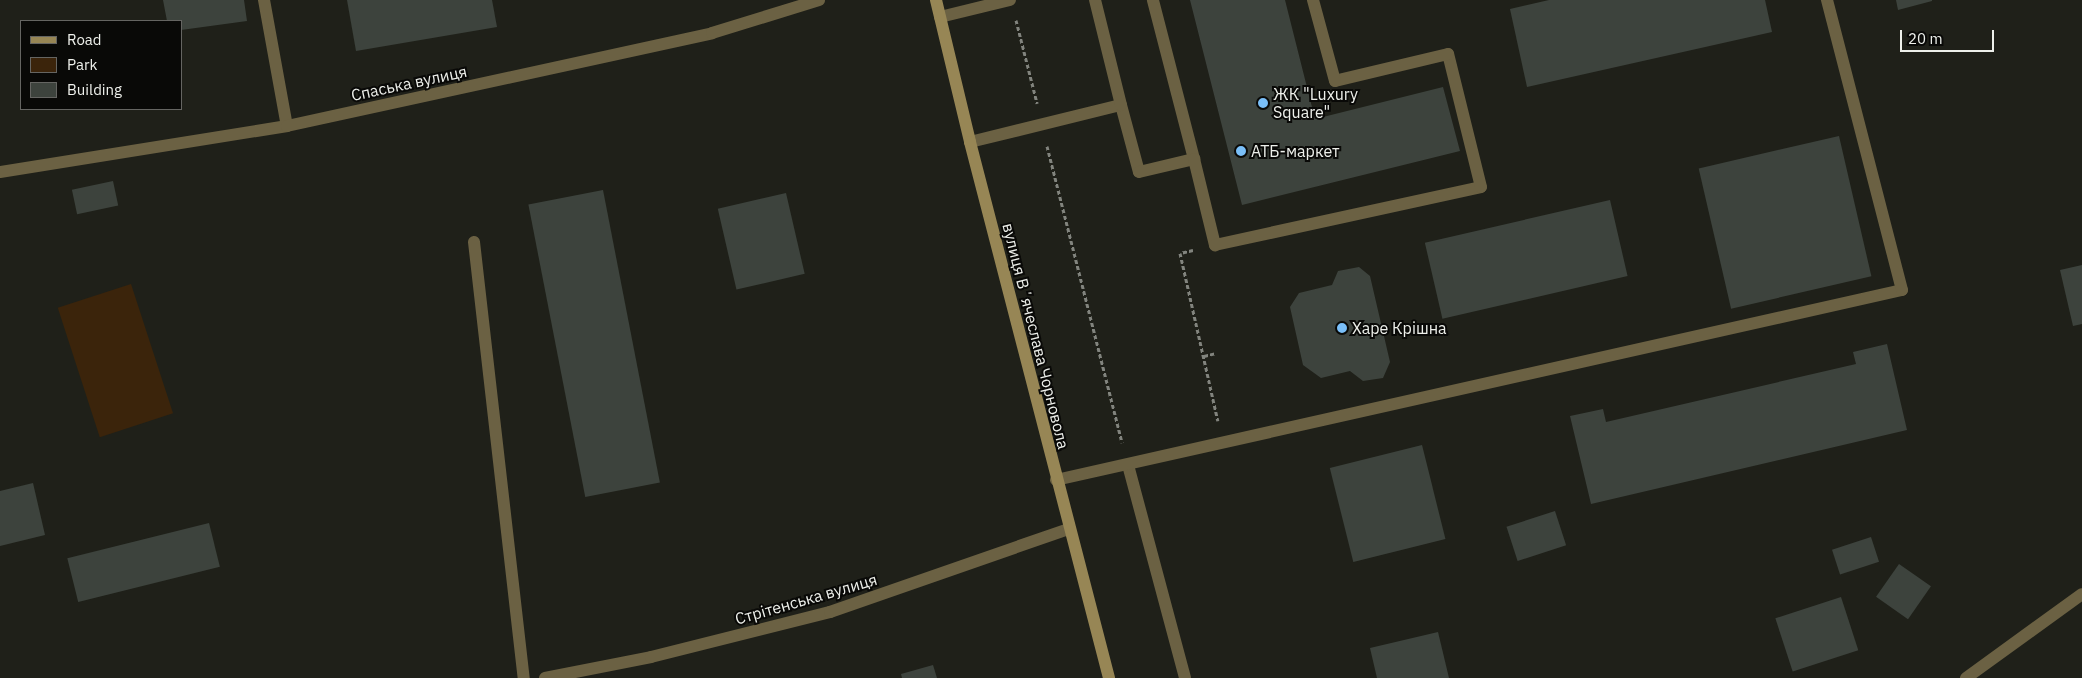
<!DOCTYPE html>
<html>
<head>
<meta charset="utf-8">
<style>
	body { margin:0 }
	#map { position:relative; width:2082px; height:678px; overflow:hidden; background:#1f2019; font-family:"IBM Plex Sans",sans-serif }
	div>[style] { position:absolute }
	.green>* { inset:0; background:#3b240b; transform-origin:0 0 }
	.building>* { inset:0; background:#3d433d; transform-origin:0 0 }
	.path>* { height:3px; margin-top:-1.5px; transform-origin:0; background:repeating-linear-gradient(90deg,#82847e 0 4px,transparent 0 6.5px) }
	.service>* { height:12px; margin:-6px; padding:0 6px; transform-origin:6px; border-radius:6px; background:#6b6143 }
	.minor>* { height:12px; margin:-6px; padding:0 6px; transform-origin:6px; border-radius:6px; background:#6b6143 }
	.secondary>* { height:12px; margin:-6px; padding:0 6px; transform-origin:6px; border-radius:6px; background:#978655 }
	.dots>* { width:14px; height:14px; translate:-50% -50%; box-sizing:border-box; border:2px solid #090907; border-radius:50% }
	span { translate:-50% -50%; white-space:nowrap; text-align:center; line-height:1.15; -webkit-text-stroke:4px #090907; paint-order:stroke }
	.street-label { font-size:16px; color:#eef0eb }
	.poi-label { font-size:16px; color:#eef0eb }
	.left { translate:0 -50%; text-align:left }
	.legend { position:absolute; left:20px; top:20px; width:162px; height:90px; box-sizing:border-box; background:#090907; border:1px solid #656562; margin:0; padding:6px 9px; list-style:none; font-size:15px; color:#eef0eb }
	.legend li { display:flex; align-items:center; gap:10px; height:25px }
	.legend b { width:25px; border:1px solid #656562 }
	.scale { position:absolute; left:1900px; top:30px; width:94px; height:22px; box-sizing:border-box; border:2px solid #eef0eb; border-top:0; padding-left:6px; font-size:15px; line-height:18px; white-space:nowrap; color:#eef0eb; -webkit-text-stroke:4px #090907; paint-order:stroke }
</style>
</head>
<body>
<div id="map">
	<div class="green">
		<div style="left:131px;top:284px;width:136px;height:77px;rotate:72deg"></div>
	</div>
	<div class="building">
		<div style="clip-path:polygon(163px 0,244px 0,247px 21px,181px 30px,181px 21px,167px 21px)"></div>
		<div style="clip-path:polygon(347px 0,492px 0,497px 27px,356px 51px)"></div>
		<div style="clip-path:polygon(1190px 0,1285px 0,1315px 119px,1443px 87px,1460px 151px,1242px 205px)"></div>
		<div style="clip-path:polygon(1549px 0,1765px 0,1772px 32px,1527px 87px,1510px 9px)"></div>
		<div style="clip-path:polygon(1896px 0,1932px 0,1932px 1px,1898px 10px)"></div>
		<div style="left:1839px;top:136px;width:144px;height:144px;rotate:77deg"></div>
		<div style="left:113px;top:181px;width:25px;height:42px;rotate:78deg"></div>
		<div style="left:603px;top:190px;width:298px;height:76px;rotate:79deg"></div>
		<div style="left:786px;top:193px;width:83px;height:70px;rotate:77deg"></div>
		<div style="left:1610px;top:200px;width:78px;height:190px;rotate:77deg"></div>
		<div style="clip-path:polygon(2082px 265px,2082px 324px,2073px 326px,2060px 270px)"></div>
		<div style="clip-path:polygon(1359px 267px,1370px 276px,1390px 362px,1383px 378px,1363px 381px,1350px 371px,1321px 378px,1303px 365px,1290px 307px,1299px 293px,1332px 285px,1338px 271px)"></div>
		<div style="clip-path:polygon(1887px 344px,1907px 430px,1591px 504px,1570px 416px,1603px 409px,1606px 422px,1856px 364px,1853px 352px)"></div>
		<div style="left:1422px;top:445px;width:97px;height:95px;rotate:76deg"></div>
		<div style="clip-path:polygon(33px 483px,45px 535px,0 546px,0 491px)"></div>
		<div style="left:1555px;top:511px;width:36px;height:51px;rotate:72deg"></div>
		<div style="left:209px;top:523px;width:45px;height:146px;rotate:76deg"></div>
		<div style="left:1871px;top:537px;width:26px;height:41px;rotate:72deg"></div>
		<div style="left:1899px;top:564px;width:39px;height:40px;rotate:35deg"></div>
		<div style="left:1841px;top:597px;width:56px;height:69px;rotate:72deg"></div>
		<div style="clip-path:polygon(1438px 632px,1449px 678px,1377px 678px,1370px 648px)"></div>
		<div style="clip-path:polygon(933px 665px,937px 678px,902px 678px,901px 674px)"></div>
	</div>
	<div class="path">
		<div style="left:1016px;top:20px;width:86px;rotate:75.8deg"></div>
		<div style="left:1047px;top:146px;width:306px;rotate:75.8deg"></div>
		<div style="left:1193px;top:250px;width:13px;rotate:167deg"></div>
		<div style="left:1180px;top:253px;width:172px;rotate:77.3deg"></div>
		<div style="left:1204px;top:356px;width:12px;rotate:-14deg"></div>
	</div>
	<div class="service">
		<div style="left:264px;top:0;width:128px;rotate:79.7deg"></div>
		<div style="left:940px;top:17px;width:72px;rotate:-13.7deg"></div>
		<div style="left:1121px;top:105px;width:69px;rotate:75deg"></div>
		<div style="left:1139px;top:172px;width:57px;rotate:-13.3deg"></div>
		<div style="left:1194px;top:159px;width:164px;rotate:-104.5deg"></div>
		<div style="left:970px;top:142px;width:155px;rotate:-13.8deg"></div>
		<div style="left:1121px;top:105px;width:108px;rotate:-103.9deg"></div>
		<div style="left:1194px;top:159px;width:89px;rotate:76.3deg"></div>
		<div style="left:1215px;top:245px;width:272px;rotate:-12.3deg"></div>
		<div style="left:1481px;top:187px;width:137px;rotate:-103.9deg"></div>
		<div style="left:1448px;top:54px;width:116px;rotate:166.6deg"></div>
		<div style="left:1335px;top:81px;width:84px;rotate:-105.2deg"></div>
		<div style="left:1128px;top:465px;width:220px;rotate:75deg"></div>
	</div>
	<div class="minor">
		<div style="left:0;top:172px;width:291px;rotate:-9.1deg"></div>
		<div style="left:287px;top:126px;width:435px;rotate:-12.3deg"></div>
		<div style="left:712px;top:33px;width:112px;rotate:-17.1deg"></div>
		<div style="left:474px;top:242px;width:439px;rotate:83.5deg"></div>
		<div style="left:1056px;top:480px;width:867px;rotate:-12.66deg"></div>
		<div style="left:1902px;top:290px;width:300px;rotate:-104.5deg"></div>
		<div style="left:545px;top:678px;width:108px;rotate:-11.2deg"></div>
		<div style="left:651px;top:657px;width:185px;rotate:-14.1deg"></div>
		<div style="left:830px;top:612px;width:253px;rotate:-19.2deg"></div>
		<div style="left:1966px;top:678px;width:143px;rotate:-35.9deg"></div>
	</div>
	<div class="secondary">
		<div style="left:936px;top:0;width:146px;rotate:76.5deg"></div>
		<div style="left:970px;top:142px;width:554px;rotate:75.46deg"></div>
	</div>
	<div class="dots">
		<div style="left:1263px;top:103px;background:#7abff8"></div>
		<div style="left:1241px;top:151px;background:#7abff8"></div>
		<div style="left:1342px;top:328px;background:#7abff8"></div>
	</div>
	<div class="street-label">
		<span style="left:409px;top:83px;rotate:-12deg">Спаська вулиця</span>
		<span style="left:1036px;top:336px;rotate:76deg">вулиця Вʼячеслава Чорновола</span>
		<span style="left:806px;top:599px;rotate:-16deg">Стрітенська вулиця</span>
	</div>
	<div class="poi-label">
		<span class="left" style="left:1273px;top:103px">ЖК "Luxury<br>Square"</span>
		<span class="left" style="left:1251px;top:151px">АТБ-маркет</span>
		<span class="left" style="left:1352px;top:328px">Харе Крішна</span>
	</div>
	<ul class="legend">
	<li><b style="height:6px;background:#978655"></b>Road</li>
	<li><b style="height:14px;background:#3b240b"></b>Park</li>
	<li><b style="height:14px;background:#3d433d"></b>Building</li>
	</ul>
	<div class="scale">20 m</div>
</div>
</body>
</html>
